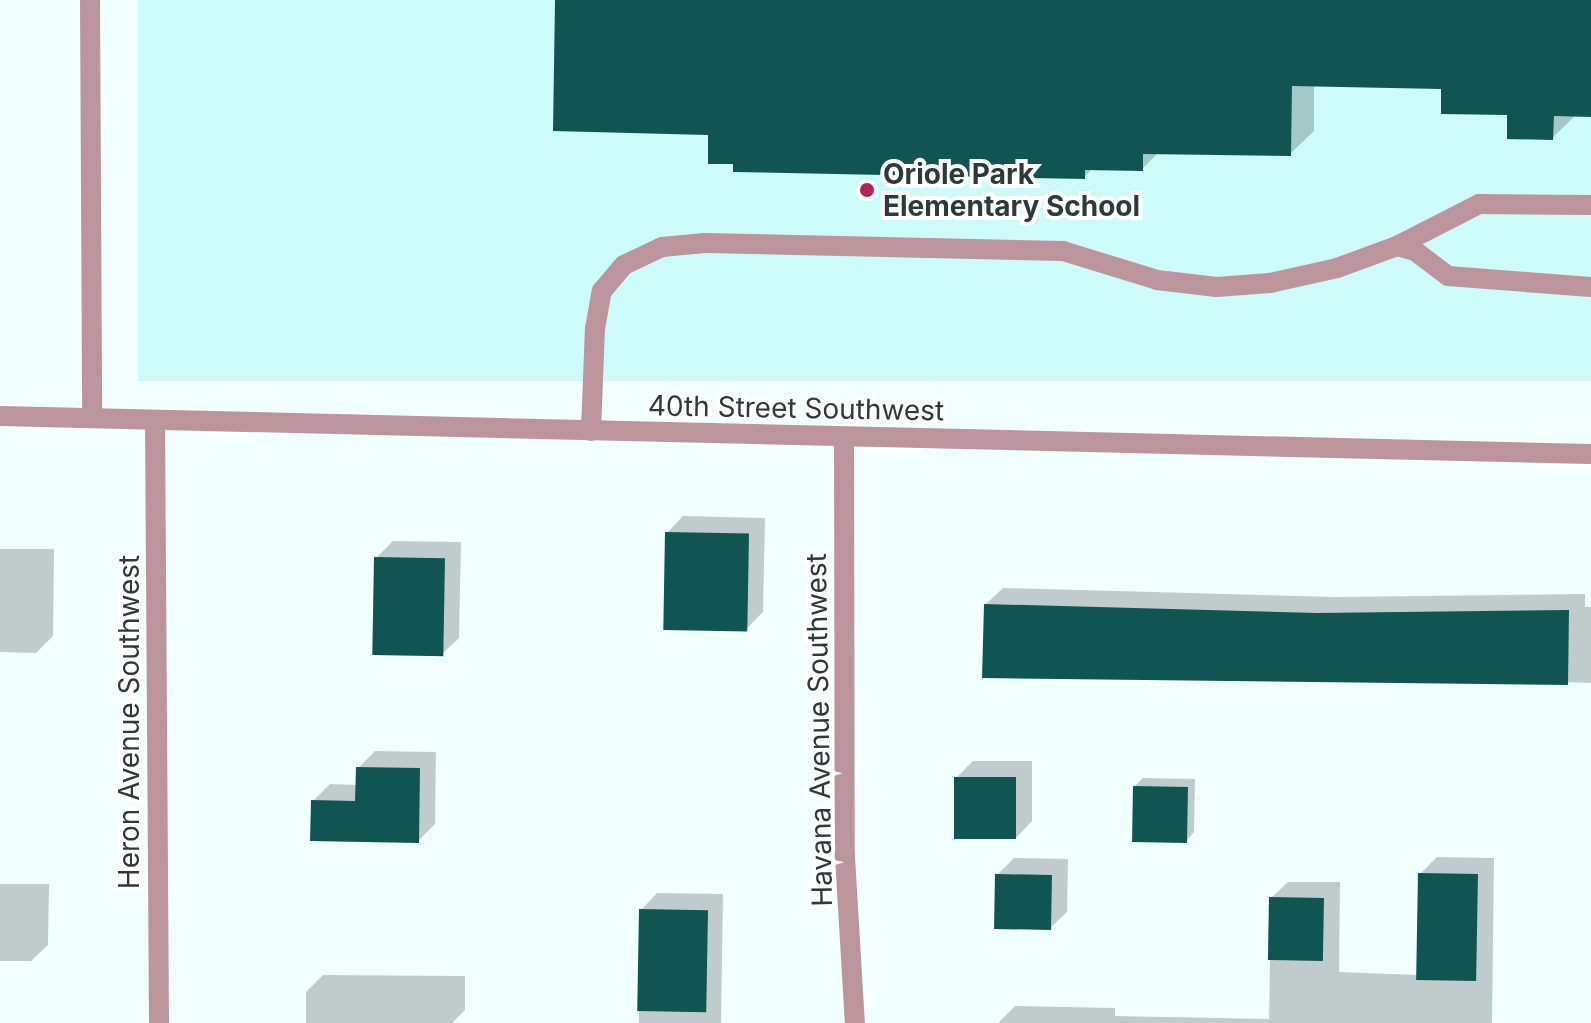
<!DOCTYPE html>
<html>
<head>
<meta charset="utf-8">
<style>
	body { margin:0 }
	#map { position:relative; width:1591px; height:1023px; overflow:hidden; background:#f1fffe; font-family:Inter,sans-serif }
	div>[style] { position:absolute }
	.built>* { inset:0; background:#cdfbf9; transform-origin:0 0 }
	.shadow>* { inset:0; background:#0003 }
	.building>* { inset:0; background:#115553; transform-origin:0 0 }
	.service>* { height:20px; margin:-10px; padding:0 10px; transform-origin:10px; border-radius:10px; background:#bc959c }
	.minor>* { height:20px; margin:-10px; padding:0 10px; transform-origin:10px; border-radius:10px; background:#bc959c }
	.dots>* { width:22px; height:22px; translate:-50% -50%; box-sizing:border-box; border:4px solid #fff; border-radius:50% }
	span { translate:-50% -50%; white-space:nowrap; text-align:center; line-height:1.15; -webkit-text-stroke:8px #fff; paint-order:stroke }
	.poi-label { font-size:28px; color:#2c3a3a; font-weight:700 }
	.left { translate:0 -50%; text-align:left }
	.street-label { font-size:28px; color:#2c3a3a }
</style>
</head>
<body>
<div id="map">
	<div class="built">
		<div style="left:138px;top:0;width:1453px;height:381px"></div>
	</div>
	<div class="shadow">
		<div style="clip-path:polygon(557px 0,1591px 0,1591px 115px,1576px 115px,1552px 138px,1509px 113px,1443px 87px,1314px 85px,1314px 131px,1290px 154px,1159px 152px,1142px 169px,1092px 169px,1084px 177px,735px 162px,710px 133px)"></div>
		<div style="clip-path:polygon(683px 516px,765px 518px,763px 612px,746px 629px,667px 533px)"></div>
		<div style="clip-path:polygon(393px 541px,461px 542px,459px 638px,442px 654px,376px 558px)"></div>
		<div style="clip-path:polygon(0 549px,54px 549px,53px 636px,36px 653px,0 652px)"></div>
		<div style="clip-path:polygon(1003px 588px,1335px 597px,1585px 594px,1585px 607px,1591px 607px,1591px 683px,1465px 679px,986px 604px)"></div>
		<div style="clip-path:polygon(375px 751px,436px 752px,435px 824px,418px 841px,313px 801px,330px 784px,358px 785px,358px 768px)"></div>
		<div style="clip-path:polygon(973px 761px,1032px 761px,1032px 821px,1016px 838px,956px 778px)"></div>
		<div style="clip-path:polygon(1143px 778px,1195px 779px,1194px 832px,1186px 841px,1134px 787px)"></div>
		<div style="clip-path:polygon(1437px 857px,1494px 858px,1492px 1023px,998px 1023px,1015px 1006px,1115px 1008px,1115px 1016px,1269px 1019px,1271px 898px,1288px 882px,1340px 882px,1339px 972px,1418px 975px,1420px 874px)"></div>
		<div style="clip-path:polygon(1014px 858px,1068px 859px,1067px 912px,1050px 928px,997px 875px)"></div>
		<div style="clip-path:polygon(0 884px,49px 884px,48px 945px,31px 961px,0 961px)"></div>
		<div style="clip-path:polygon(657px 893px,723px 894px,721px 1023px,639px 1023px,641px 910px)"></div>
		<div style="clip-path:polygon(323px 975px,465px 976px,465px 1010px,452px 1023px,306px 1023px,306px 992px)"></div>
	</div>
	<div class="building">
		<div style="clip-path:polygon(555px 0,1591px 0,1591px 117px,1554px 116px,1553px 140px,1507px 139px,1507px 115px,1441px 114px,1441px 89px,1292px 86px,1291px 156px,1143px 154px,1143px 171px,1085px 170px,1085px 179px,733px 172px,733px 164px,708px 164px,708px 135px,553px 131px)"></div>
		<div style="left:665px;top:532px;width:84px;height:98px;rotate:1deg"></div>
		<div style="left:374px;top:557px;width:71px;height:98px;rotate:1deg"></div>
		<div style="clip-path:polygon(984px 604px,1317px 613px,1569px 610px,1568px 685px,982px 678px)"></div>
		<div style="clip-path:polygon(356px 767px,420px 768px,419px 843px,310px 841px,311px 800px,355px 801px)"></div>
		<div style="left:954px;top:777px;width:62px;height:62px"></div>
		<div style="left:1133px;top:786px;width:55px;height:56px;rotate:1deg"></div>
		<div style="left:1418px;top:873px;width:60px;height:107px;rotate:1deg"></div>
		<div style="left:995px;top:874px;width:57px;height:55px;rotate:1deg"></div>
		<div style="left:1269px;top:897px;width:55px;height:63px;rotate:1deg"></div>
		<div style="left:639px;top:909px;width:69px;height:102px;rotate:1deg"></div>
	</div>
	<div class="service">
		<div style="left:1397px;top:246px;width:19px;rotate:16deg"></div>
		<div style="left:1415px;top:251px;width:41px;rotate:37.1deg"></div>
		<div style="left:1448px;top:276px;width:143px;rotate:4.4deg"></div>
		<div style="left:591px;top:431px;width:102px;rotate:-87.8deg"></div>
		<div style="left:595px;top:329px;width:39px;rotate:-80deg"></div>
		<div style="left:602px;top:291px;width:34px;rotate:-50deg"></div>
		<div style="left:624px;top:265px;width:42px;rotate:-25.3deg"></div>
		<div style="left:662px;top:247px;width:43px;rotate:-5.3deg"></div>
		<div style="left:705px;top:243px;width:358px;rotate:1.3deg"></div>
		<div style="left:1063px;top:251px;width:98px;rotate:17.1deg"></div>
		<div style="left:1157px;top:280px;width:60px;rotate:6.7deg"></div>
		<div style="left:1217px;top:287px;width:53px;rotate:-4.3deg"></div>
		<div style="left:1270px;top:283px;width:69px;rotate:-12.6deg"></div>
		<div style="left:1337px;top:268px;width:64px;rotate:-20.1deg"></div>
		<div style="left:1397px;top:246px;width:92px;rotate:-27.1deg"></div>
		<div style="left:1479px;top:204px;width:112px;rotate:0.5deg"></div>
	</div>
	<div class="minor">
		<div style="left:90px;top:0;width:418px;rotate:89.7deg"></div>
		<div style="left:0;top:416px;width:1591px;rotate:1.37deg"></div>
		<div style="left:155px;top:420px;width:603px;rotate:89.62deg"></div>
		<div style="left:844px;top:437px;width:420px;rotate:89.9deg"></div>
		<div style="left:845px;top:857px;width:166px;rotate:86.6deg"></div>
	</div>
	<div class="dots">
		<div style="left:867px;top:190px;background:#b32455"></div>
	</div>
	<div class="poi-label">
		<span class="left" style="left:883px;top:190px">Oriole Park<br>Elementary School</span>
	</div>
	<div class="street-label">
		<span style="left:796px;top:408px;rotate:1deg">40th Street Southwest</span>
		<span style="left:129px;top:722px;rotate:-90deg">Heron Avenue Southwest</span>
		<span style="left:819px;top:730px;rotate:-91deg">Havana Avenue Southwest</span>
	</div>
</div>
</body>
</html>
